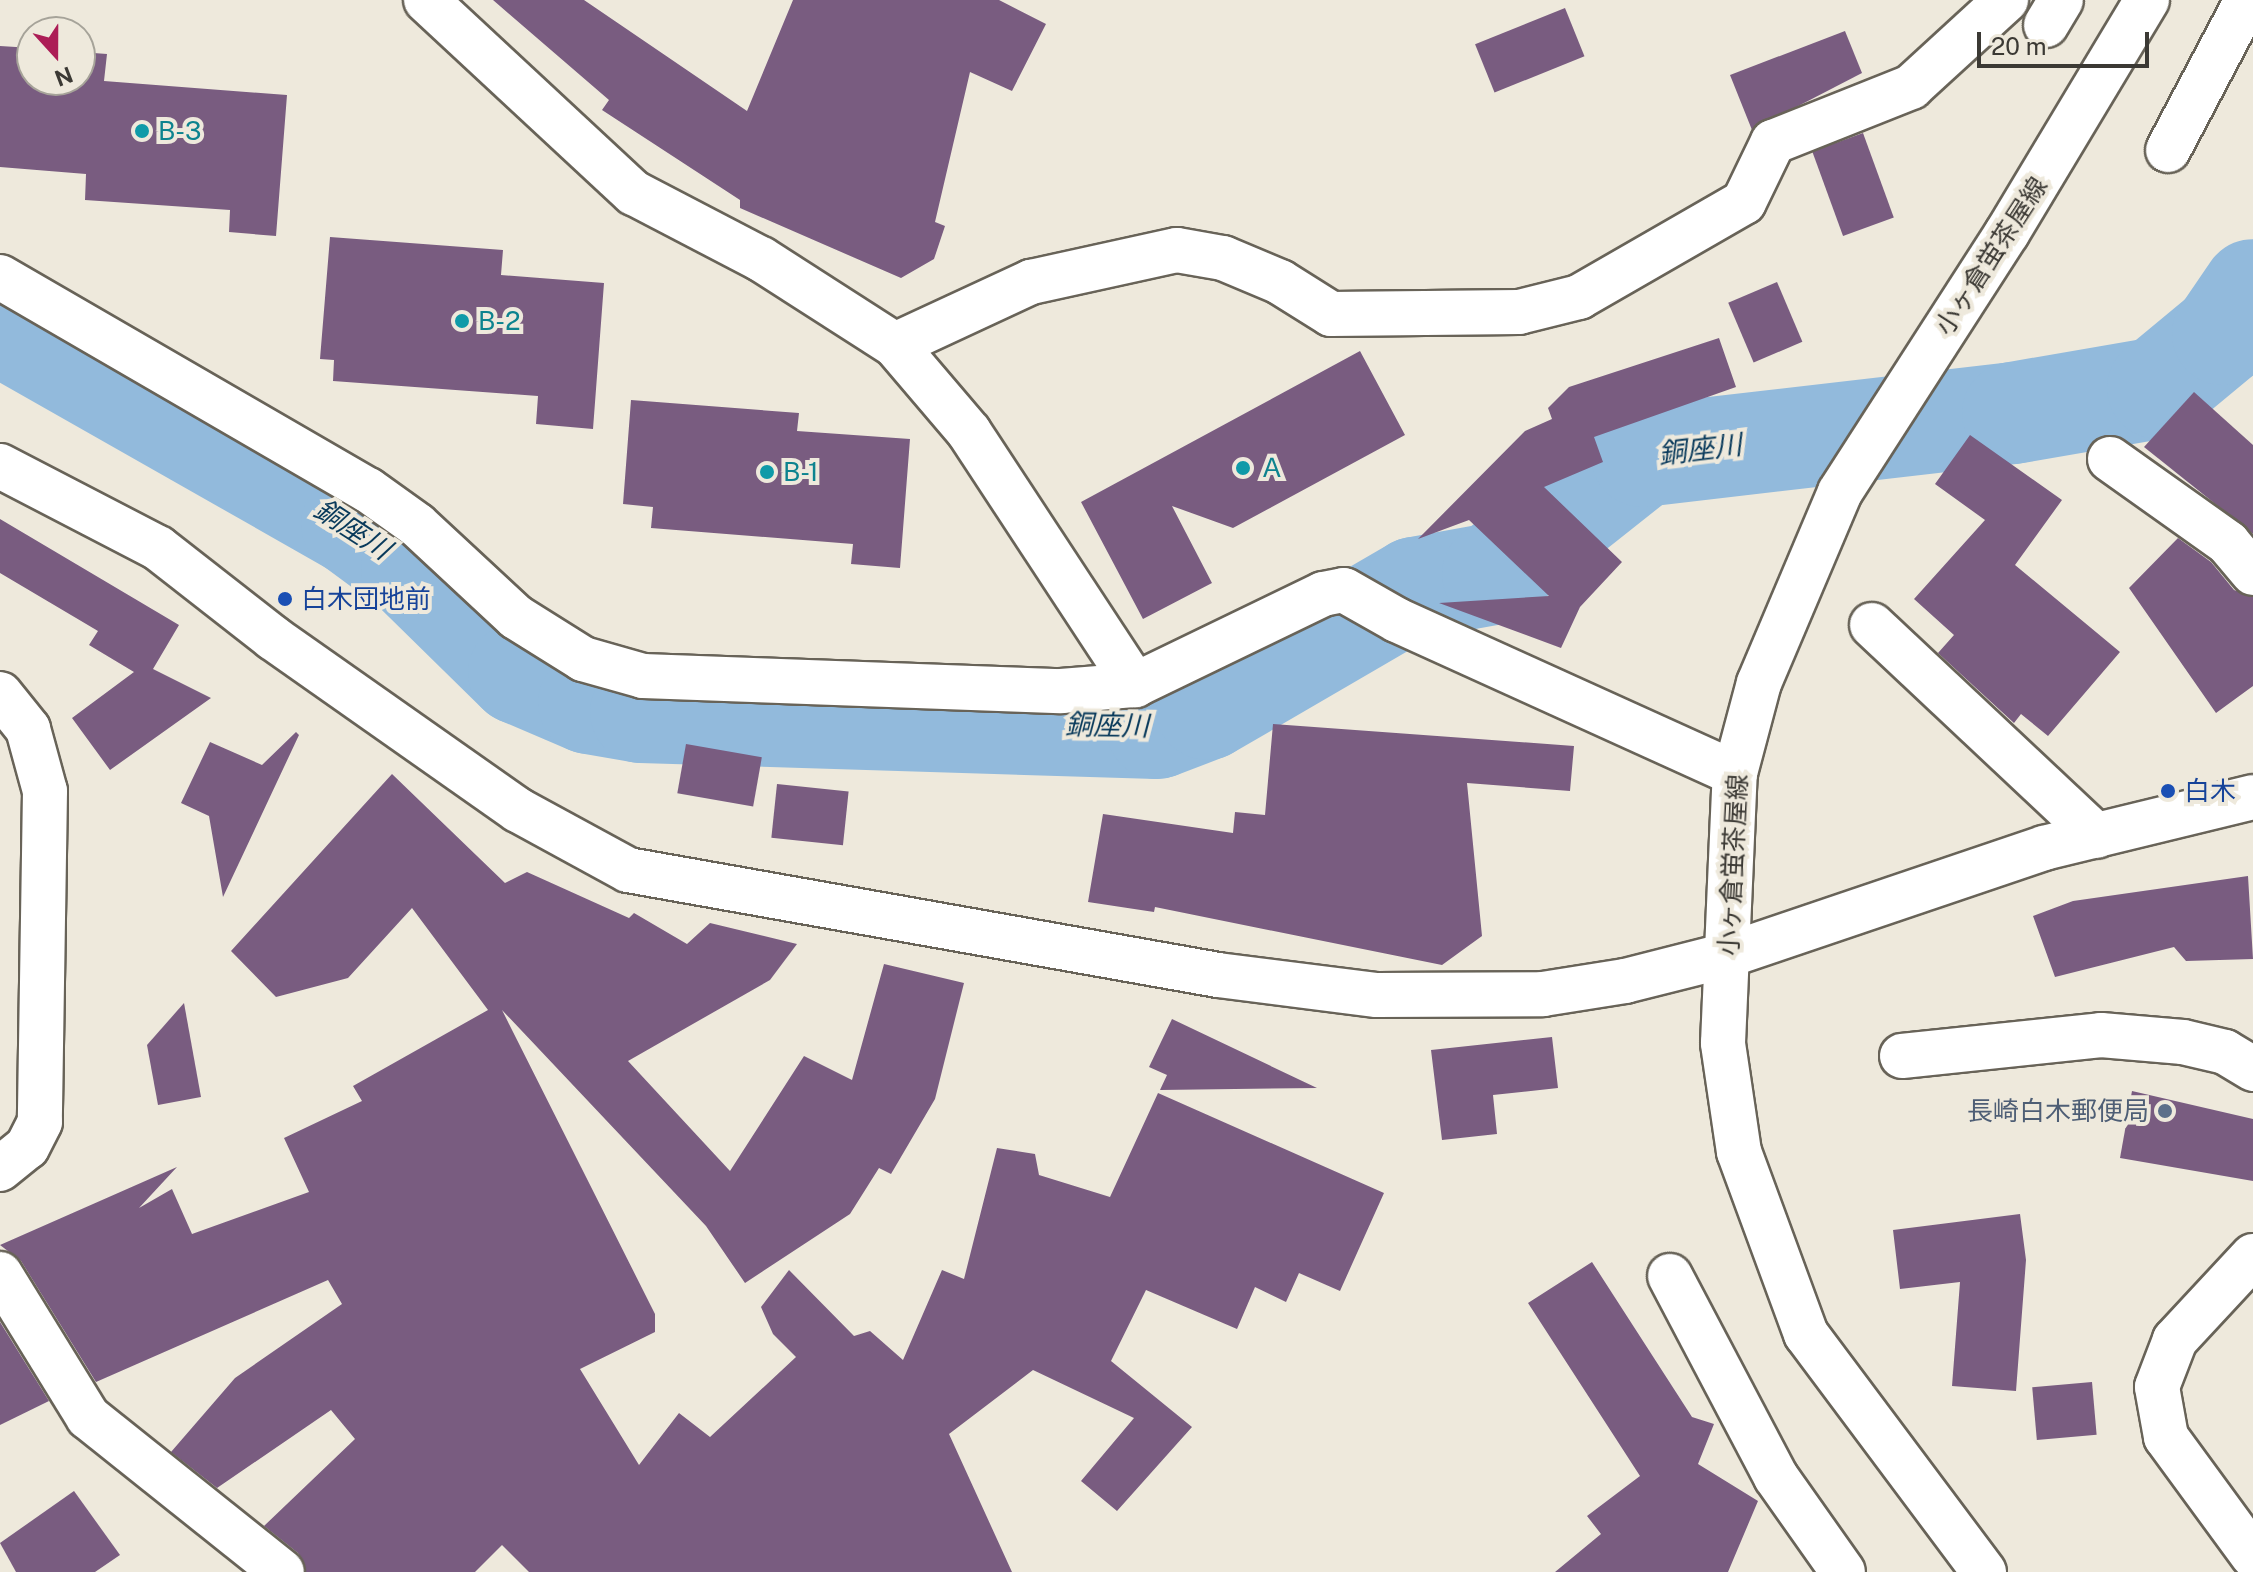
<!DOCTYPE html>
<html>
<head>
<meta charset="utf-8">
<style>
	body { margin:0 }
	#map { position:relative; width:2253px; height:1572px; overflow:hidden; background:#eee9dc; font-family:"Public Sans","Noto Sans JP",sans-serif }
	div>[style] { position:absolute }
	.river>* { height:102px; margin:-51px; padding:0 51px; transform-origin:51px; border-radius:51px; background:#92badc }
	.building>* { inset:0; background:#795c80; transform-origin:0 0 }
	.roads { filter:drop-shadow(2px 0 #686358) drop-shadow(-2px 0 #686358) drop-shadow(0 2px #686358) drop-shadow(0 -2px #686358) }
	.minor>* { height:44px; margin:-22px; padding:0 22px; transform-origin:22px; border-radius:22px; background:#fff }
	.tertiary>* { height:44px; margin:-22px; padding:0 22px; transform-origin:22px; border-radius:22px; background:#fff }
	.dots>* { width:22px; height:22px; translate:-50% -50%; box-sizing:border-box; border:4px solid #eee9dc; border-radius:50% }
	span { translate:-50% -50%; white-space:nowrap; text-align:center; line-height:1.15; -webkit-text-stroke:8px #eee9dc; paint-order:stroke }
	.culture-label { font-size:26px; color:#0d838f }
	.left { translate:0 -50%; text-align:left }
	.street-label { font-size:26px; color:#3b3934 }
	.transit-label { font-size:26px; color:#164399 }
	.service-label { font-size:26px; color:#4e5e75 }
	.right { translate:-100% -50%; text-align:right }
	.water-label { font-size:28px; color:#093a5b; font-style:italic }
	.north { position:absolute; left:16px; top:16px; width:80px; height:80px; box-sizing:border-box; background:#eee9dc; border:2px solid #a6a399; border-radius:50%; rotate:159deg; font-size:22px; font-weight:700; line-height:32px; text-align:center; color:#3b3934 }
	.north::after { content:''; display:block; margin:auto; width:28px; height:36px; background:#ac1d56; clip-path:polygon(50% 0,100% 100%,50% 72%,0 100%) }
	.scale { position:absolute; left:1977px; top:32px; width:172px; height:36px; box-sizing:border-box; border:4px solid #3b3934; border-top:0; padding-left:10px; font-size:24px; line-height:28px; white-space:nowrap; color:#3b3934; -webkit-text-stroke:6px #eee9dc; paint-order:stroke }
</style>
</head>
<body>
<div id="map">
	<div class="river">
		<div style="left:0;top:324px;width:405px;rotate:29.6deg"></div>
		<div style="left:352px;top:524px;width:74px;rotate:36.3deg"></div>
		<div style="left:412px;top:568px;width:150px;rotate:44.5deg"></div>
		<div style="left:519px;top:673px;width:76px;rotate:23.2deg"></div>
		<div style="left:589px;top:703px;width:53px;rotate:9.8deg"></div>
		<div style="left:641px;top:712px;width:516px;rotate:1.78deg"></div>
		<div style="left:1157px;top:728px;width:53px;rotate:-20.8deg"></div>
		<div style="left:1207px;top:709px;width:241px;rotate:-30.2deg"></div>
		<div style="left:1415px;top:588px;width:79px;rotate:-10.2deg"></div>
		<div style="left:1493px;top:574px;width:190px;rotate:-38.4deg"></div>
		<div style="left:1642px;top:456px;width:373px;rotate:-6.6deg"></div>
		<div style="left:2013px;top:413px;width:147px;rotate:-9.8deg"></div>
		<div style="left:2158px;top:388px;width:85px;rotate:-39.7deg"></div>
		<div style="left:2223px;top:334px;width:53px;rotate:-55.7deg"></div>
	</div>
	<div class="building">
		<div style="clip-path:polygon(493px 0,584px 0,747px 111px,793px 0,999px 0,1046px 24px,1012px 91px,970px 72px,935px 222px,945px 226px,934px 259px,901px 278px,740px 208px,740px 200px,602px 110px,609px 100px)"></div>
		<div style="left:1565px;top:8px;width:52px;height:97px;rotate:68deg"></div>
		<div style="clip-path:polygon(1845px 31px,1862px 73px,1752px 130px,1730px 75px)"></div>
		<div style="clip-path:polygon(0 46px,32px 48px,32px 80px,80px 80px,80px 52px,107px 54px,104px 81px,287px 95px,276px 236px,229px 232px,230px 210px,85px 200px,86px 174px,0 167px)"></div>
		<div style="left:1863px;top:133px;width:90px;height:54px;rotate:70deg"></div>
		<div style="clip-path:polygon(330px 237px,503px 250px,501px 275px,604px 283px,593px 429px,536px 424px,538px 396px,333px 381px,334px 360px,320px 359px)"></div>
		<div style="left:1777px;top:282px;width:65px;height:53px;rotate:67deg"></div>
		<div style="clip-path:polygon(1719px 338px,1736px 387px,1594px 437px,1603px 462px,1544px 487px,1622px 562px,1580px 607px,1561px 648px,1439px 603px,1549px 596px,1469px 520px,1418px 539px,1525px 431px,1552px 419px,1548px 408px,1569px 387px)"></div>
		<div style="clip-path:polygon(1360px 351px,1405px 435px,1233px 528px,1172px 506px,1212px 583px,1143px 619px,1081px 502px)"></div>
		<div style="clip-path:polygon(2194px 392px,2253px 445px,2253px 534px,2144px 447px)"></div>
		<div style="clip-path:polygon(631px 400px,799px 413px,797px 431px,910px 439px,900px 568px,851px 564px,853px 544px,651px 528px,653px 507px,623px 504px)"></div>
		<div style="clip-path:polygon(1970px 435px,2062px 500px,2015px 565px,2120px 652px,2048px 736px,2021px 714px,2014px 723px,1938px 653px,1954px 635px,1914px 599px,1985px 520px,1935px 484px)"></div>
		<div style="clip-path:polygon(0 519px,179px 625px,153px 669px,211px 698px,110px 770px,72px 718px,134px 672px,89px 645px,98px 631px,0 573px)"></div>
		<div style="clip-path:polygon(2178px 538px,2211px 562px,2234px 590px,2253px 597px,2253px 686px,2216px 713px,2129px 588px)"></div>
		<div style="clip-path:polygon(1273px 724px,1574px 746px,1570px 791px,1467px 783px,1482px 936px,1442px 965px,1155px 907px,1154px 912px,1088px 902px,1103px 814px,1233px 833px,1235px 812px,1265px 815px)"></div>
		<div style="clip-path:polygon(296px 732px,299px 735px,223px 897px,209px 816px,181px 803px,210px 742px,262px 765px)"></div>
		<div style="left:686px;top:744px;width:77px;height:50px;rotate:10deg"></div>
		<div style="clip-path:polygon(392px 774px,505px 883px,527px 872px,629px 918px,634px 913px,687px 944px,710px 923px,797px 944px,770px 980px,628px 1061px,730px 1171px,804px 1056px,852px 1080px,884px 964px,964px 983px,935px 1099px,891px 1174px,879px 1168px,850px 1214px,745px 1283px,706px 1226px,502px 1010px,655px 1314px,655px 1332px,580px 1369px,639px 1465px,679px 1413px,710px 1437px,796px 1357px,773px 1334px,761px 1307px,789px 1270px,854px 1336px,870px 1331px,903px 1360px,942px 1270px,964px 1279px,997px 1148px,1035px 1154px,1039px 1175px,1110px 1197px,1158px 1093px,1384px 1193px,1340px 1291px,1299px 1273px,1286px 1302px,1255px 1287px,1237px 1329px,1146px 1290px,1111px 1361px,1192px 1427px,1117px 1511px,1081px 1481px,1134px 1418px,1033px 1370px,949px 1434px,1012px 1572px,529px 1572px,502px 1545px,475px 1572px,306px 1572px,298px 1553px,264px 1526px,355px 1439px,331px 1410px,217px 1488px,171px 1452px,235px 1378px,342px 1304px,328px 1280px,96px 1382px,21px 1261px,0 1245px,177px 1167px,139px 1208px,172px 1189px,192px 1234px,309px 1192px,284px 1138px,362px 1101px,353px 1086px,488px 1010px,412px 908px,348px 978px,276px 997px,231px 951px)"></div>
		<div style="left:777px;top:784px;width:72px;height:54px;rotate:6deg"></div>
		<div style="clip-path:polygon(2248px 876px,2253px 959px,2186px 961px,2174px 947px,2055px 977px,2033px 916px,2073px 901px)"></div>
		<div style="clip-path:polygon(184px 1003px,201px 1097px,158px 1105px,147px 1045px)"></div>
		<div style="clip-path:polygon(1172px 1019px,1317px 1088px,1160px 1090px,1167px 1075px,1149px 1067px)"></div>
		<div style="clip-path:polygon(1552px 1037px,1558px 1088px,1493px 1095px,1497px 1134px,1442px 1140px,1431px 1050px)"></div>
		<div style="clip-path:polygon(2132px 1091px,2253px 1119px,2253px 1181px,2120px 1158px)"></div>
		<div style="clip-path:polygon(2020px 1214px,2026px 1260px,2016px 1391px,1952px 1386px,1960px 1282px,1900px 1289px,1893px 1230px)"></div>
		<div style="clip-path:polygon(1592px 1262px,1692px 1417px,1714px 1424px,1698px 1464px,1758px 1501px,1728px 1572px,1555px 1572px,1601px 1534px,1587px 1516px,1640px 1476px,1528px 1303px)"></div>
		<div style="clip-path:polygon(0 1322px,49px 1401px,0 1425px)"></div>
		<div style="left:2092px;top:1382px;width:53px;height:60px;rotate:85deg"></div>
		<div style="clip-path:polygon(74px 1491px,120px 1555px,95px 1572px,16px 1572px,0 1543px)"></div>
	</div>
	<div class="roads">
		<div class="minor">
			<div style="left:426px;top:0;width:284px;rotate:42.9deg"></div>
			<div style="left:634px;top:193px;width:143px;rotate:27.5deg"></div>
			<div style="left:761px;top:259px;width:159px;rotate:32.7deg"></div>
			<div style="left:895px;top:345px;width:114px;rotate:49.6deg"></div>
			<div style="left:969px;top:432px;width:303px;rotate:56.7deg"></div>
			<div style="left:1135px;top:685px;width:209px;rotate:-25.8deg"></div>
			<div style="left:1323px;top:594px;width:21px;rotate:-11deg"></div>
			<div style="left:1344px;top:590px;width:61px;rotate:29.5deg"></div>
			<div style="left:1397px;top:620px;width:371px;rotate:24.4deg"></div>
			<div style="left:2046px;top:25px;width:29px;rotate:-59deg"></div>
			<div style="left:2168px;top:150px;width:170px;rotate:-62.2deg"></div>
			<div style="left:0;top:277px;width:425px;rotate:30.1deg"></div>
			<div style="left:368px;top:490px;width:60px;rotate:35.5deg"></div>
			<div style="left:417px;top:525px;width:135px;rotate:42.9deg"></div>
			<div style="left:516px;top:617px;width:79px;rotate:32.1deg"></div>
			<div style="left:583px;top:659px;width:62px;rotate:15.8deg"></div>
			<div style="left:643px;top:676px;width:418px;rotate:2.1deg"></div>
			<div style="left:1061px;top:691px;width:74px;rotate:-4.6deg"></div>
			<div style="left:895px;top:345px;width:150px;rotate:-24.9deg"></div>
			<div style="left:1031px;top:282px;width:149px;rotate:-12.4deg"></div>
			<div style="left:1177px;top:250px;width:47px;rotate:9.9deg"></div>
			<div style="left:1223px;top:258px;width:62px;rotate:22.8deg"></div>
			<div style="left:1280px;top:282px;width:60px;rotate:32.1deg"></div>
			<div style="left:1331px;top:314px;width:188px;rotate:-0.6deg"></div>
			<div style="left:1519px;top:312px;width:62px;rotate:-14deg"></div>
			<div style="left:1579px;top:297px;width:190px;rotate:-29.9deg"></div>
			<div style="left:1744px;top:202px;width:67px;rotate:-64.2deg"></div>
			<div style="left:1773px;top:142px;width:149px;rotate:-21.7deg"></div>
			<div style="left:1911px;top:87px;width:129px;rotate:-42.5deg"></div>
			<div style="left:2110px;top:459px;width:145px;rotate:35.4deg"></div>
			<div style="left:2228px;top:543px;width:39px;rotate:50deg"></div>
			<div style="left:1872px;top:625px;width:308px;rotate:43.2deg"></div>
			<div style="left:1902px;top:1056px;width:200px;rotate:-6deg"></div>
			<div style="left:2101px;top:1035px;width:82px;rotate:4.9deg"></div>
			<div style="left:2183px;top:1042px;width:43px;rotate:13.4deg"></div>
			<div style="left:2225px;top:1052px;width:33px;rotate:31deg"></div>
			<div style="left:2253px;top:1256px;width:115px;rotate:132.9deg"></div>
			<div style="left:2175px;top:1340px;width:50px;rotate:111deg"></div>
			<div style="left:2157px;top:1387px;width:51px;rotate:79.8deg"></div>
			<div style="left:2166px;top:1437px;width:147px;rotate:53.8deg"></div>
			<div style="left:0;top:1274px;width:168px;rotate:58.4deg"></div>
			<div style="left:88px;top:1417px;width:248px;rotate:38.6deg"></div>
			<div style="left:1670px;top:1276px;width:227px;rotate:62.2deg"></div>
			<div style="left:1776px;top:1477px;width:116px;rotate:54.8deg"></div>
		</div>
		<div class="tertiary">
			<div style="left:0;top:466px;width:178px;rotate:27.4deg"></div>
			<div style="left:158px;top:548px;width:146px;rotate:38deg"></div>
			<div style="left:273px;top:638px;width:299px;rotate:35.1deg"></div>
			<div style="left:518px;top:810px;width:125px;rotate:28.6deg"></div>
			<div style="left:628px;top:870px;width:599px;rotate:10.09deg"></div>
			<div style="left:1218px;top:975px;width:160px;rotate:7.2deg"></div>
			<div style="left:1377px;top:995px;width:166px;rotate:-0.3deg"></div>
			<div style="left:1543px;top:994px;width:83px;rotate:-9deg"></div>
			<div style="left:1625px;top:981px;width:106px;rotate:-14.2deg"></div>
			<div style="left:1728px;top:955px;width:334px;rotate:-18.7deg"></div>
			<div style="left:2044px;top:848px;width:215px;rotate:-13.7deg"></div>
			<div style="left:0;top:694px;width:45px;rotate:51.3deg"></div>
			<div style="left:28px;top:729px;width:64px;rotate:74.7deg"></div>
			<div style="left:45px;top:791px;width:331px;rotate:90.9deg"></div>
			<div style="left:40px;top:1122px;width:28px;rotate:117deg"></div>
			<div style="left:27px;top:1147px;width:35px;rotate:141deg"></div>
			<div style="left:1984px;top:1572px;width:297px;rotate:-126.8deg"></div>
			<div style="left:1806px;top:1334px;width:194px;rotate:-110.2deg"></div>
			<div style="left:1739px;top:1152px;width:110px;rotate:-98.4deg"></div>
			<div style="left:1723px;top:1043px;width:270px;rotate:-87.5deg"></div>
			<div style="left:1735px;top:773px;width:93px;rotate:-75.1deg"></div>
			<div style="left:1759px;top:683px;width:207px;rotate:-67deg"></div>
			<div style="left:1840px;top:492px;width:308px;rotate:-57.2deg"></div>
			<div style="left:2007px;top:233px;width:272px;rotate:-59deg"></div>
		</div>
	</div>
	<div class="dots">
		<div style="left:142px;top:131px;background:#0f9aa8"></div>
		<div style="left:462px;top:321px;background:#0f9aa8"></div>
		<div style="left:1243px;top:468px;background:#0f9aa8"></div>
		<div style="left:767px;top:472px;background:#0f9aa8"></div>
		<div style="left:285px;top:599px;background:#1a4fb4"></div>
		<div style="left:2168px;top:791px;background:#1a4fb4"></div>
		<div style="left:2165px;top:1111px;background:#5c6f8a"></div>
	</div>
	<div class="culture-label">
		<span class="left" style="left:158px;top:131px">B-3</span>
		<span class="left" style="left:478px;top:321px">B-2</span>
		<span class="left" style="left:1259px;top:468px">Ａ</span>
		<span class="left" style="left:783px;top:472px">B-1</span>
	</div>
	<div class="street-label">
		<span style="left:1991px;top:256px;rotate:-57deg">小ヶ倉蛍茶屋線</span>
		<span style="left:1733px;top:865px;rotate:-87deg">小ヶ倉蛍茶屋線</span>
	</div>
	<div class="transit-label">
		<span class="left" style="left:301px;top:599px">白木団地前</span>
		<span class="left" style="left:2184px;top:791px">白木</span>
	</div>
	<div class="service-label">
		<span class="right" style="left:2149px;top:1111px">長崎白木郵便局</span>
	</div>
	<div class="water-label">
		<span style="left:1700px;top:449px;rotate:-7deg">銅座川</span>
		<span style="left:353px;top:529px;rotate:33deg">銅座川</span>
		<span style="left:1107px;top:725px;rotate:1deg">銅座川</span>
	</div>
	<div class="north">N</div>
	<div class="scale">20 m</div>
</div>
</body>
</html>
